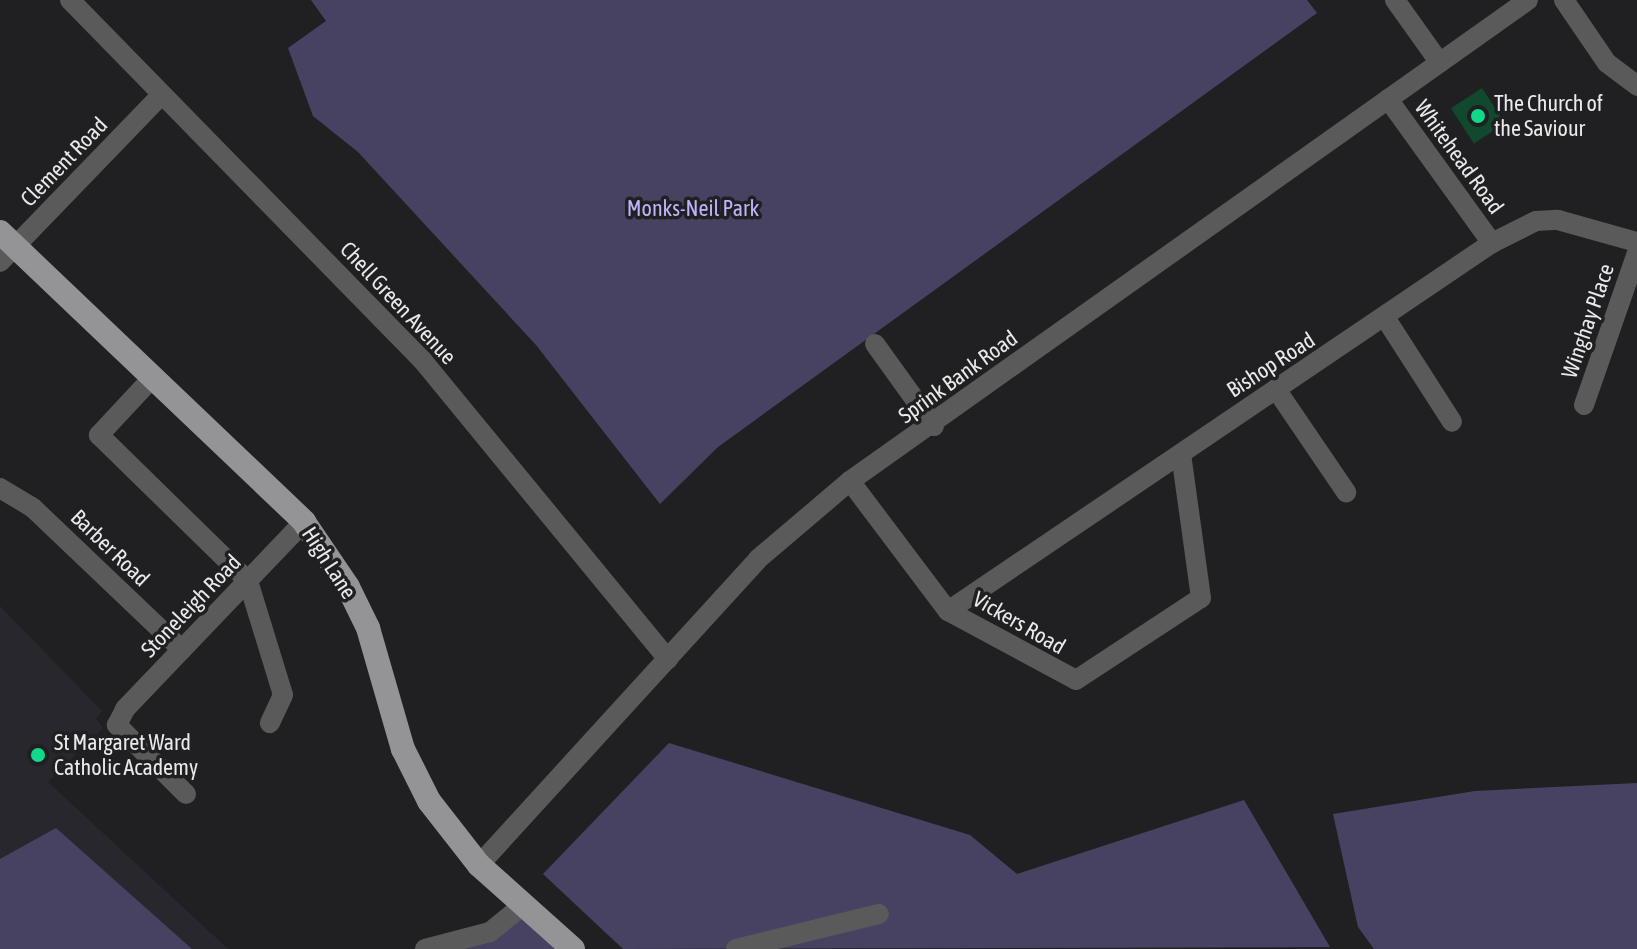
<!DOCTYPE html>
<html>
<head>
<meta charset="utf-8">
<style>
	body { margin:0 }
	#map { position:relative; width:1637px; height:949px; overflow:hidden; background:#202022; font-family:"Asap Condensed",sans-serif }
	div>[style] { position:absolute }
	.built>* { inset:0; background:#28272e }
	.green>* { inset:0; background:#484262 }
	.building>* { inset:0; background:#11492e; transform-origin:0 0 }
	.minor>* { height:20px; margin:-10px; padding:0 10px; transform-origin:10px; border-radius:10px; background:#5a5a5b }
	.major>* { height:24px; margin:-12px; padding:0 12px; transform-origin:12px; border-radius:12px; background:#949396 }
	.dots>* { width:22px; height:22px; translate:-50% -50%; box-sizing:border-box; border:4px solid #202022; border-radius:50% }
	span { translate:-50% -50%; white-space:nowrap; text-align:center; line-height:1.15; -webkit-text-stroke:7px #202022; paint-order:stroke }
	.poi-label { font-size:22px; color:#eaeaeb }
	.left { translate:0 -50%; text-align:left }
	.street-label { font-size:22px; color:#eaeaeb }
	.park-label { font-size:22px; color:#c0b3fc }
</style>
</head>
<body>
<div id="map">
	<div class="built">
		<div style="clip-path:polygon(0 606px,102px 711px,96px 719px,103px 728px,48px 782px,228px 949px,0 949px)"></div>
	</div>
	<div class="green">
		<div style="clip-path:polygon(311px 0,1307px 0,1317px 13px,718px 447px,660px 504px,536px 345px,358px 152px,313px 116px,288px 48px,326px 21px)"></div>
		<div style="clip-path:polygon(669px 743px,970px 835px,1017px 874px,1244px 800px,1330px 947px,623px 949px,543px 874px)"></div>
		<div style="clip-path:polygon(1637px 783px,1637px 949px,1374px 949px,1358px 927px,1333px 814px,1475px 791px)"></div>
		<div style="clip-path:polygon(56px 828px,192px 949px,0 949px,0 859px)"></div>
		<div style="clip-path:polygon(522px 906px,573px 949px,425px 949px,466px 939px)"></div>
	</div>
	<div class="building">
		<div style="left:1482px;top:88px;width:42px;height:37px;rotate:57deg"></div>
	</div>
	<div class="minor">
		<div style="left:70px;top:0;width:505px;rotate:45.64deg"></div>
		<div style="left:423px;top:361px;width:386px;rotate:50.6deg"></div>
		<div style="left:1395px;top:0;width:77px;rotate:54.5deg"></div>
		<div style="left:1564px;top:0;width:76px;rotate:55.7deg"></div>
		<div style="left:1607px;top:63px;width:38px;rotate:37deg"></div>
		<div style="left:1388px;top:99px;width:178px;rotate:54.2deg"></div>
		<div style="left:0;top:262px;width:232px;rotate:-46deg"></div>
		<div style="left:1386px;top:319px;width:122px;rotate:57.3deg"></div>
		<div style="left:875px;top:344px;width:101px;rotate:54.3deg"></div>
		<div style="left:154px;top:376px;width:81px;rotate:133deg"></div>
		<div style="left:99px;top:435px;width:209px;rotate:44.4deg"></div>
		<div style="left:248px;top:581px;width:119px;rotate:72.9deg"></div>
		<div style="left:283px;top:695px;width:31px;rotate:115deg"></div>
		<div style="left:1276px;top:389px;width:125px;rotate:55.8deg"></div>
		<div style="left:1584px;top:405px;width:161px;rotate:-70.8deg"></div>
		<div style="left:850px;top:481px;width:163px;rotate:53deg"></div>
		<div style="left:948px;top:611px;width:145px;rotate:28.3deg"></div>
		<div style="left:1076px;top:680px;width:149px;rotate:-33.3deg"></div>
		<div style="left:1201px;top:598px;width:145px;rotate:-97.9deg"></div>
		<div style="left:0;top:488px;width:37px;rotate:31deg"></div>
		<div style="left:32px;top:507px;width:207px;rotate:43.6deg"></div>
		<div style="left:948px;top:611px;width:657px;rotate:-34.08deg"></div>
		<div style="left:1492px;top:243px;width:49px;rotate:-26.6deg"></div>
		<div style="left:1536px;top:221px;width:22px;rotate:-3deg"></div>
		<div style="left:1558px;top:220px;width:82px;rotate:15.6deg"></div>
		<div style="left:186px;top:794px;width:98px;rotate:-135deg"></div>
		<div style="left:117px;top:725px;width:18px;rotate:-63deg"></div>
		<div style="left:125px;top:709px;width:259px;rotate:-46.3deg"></div>
		<div style="left:479px;top:865px;width:414px;rotate:-47.6deg"></div>
		<div style="left:758px;top:559px;width:121px;rotate:-40.3deg"></div>
		<div style="left:850px;top:481px;width:831px;rotate:-35.35deg"></div>
		<div style="left:425px;top:949px;width:67px;rotate:-14.7deg"></div>
		<div style="left:490px;top:932px;width:41px;rotate:-39.1deg"></div>
		<div style="left:736px;top:949px;width:147px;rotate:-13.8deg"></div>
	</div>
	<div class="major">
		<div style="left:0;top:232px;width:420px;rotate:43.6deg"></div>
		<div style="left:304px;top:522px;width:78px;rotate:55.9deg"></div>
		<div style="left:348px;top:587px;width:46px;rotate:64deg"></div>
		<div style="left:368px;top:628px;width:126px;rotate:73.9deg"></div>
		<div style="left:403px;top:749px;width:58px;rotate:63.4deg"></div>
		<div style="left:429px;top:801px;width:81px;rotate:52deg"></div>
		<div style="left:479px;top:865px;width:126px;rotate:41.8deg"></div>
	</div>
	<div class="dots">
		<div style="left:1478px;top:116px;background:#11d98a"></div>
		<div style="left:38px;top:755px;background:#11d98a"></div>
	</div>
	<div class="poi-label">
		<span class="left" style="left:1494px;top:116px">The Church of<br>the Saviour</span>
		<span class="left" style="left:54px;top:755px">St Margaret Ward<br>Catholic Academy</span>
	</div>
	<div class="street-label">
		<span style="left:1459px;top:157px;rotate:54deg">Whitehead Road</span>
		<span style="left:64px;top:162px;rotate:-46deg">Clement Road</span>
		<span style="left:398px;top:303px;rotate:47deg">Chell Green Avenue</span>
		<span style="left:1588px;top:321px;rotate:-71deg">Winghay Place</span>
		<span style="left:1271px;top:365px;rotate:-33deg">Bishop Road</span>
		<span style="left:958px;top:377px;rotate:-36deg">Sprink Bank Road</span>
		<span style="left:110px;top:548px;rotate:44deg">Barber Road</span>
		<span style="left:329px;top:563px;rotate:57deg">High Lane</span>
		<span style="left:191px;top:606px;rotate:-46deg">Stoneleigh Road</span>
		<span style="left:1019px;top:623px;rotate:30deg">Vickers Road</span>
	</div>
	<div class="park-label">
		<span style="left:693px;top:209px">Monks-Neil Park</span>
	</div>
</div>
</body>
</html>
